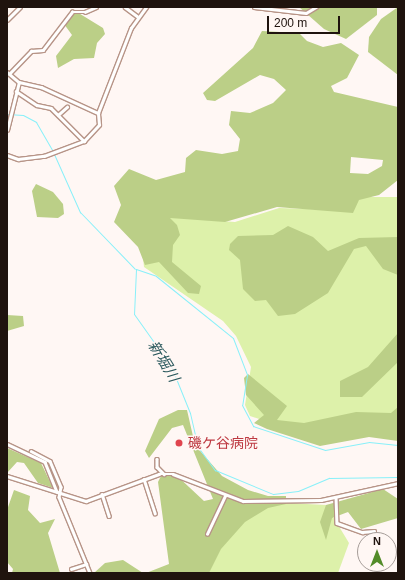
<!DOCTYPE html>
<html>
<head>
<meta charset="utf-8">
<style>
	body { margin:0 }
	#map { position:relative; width:405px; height:580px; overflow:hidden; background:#fff7f4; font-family:Arial,"Noto Sans JP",sans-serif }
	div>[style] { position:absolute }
	.green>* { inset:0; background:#ddf1aa }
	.forest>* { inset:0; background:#bbcf87 }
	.stream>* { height:1px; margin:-0.5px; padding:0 0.5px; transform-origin:0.5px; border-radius:0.5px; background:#89f0f9 }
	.roads { filter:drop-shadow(1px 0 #b79487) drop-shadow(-1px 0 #b79487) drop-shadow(0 1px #b79487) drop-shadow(0 -1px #b79487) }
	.minor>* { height:2.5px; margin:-1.25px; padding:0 1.25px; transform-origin:1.25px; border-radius:1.25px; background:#fff }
	.dots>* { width:11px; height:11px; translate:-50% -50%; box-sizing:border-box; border:2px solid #fff7f4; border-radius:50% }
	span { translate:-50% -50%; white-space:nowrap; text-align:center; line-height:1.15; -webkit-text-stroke:3px #fff7f4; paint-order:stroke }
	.health-label { font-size:14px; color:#be3a42 }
	.left { translate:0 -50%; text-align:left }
	.water-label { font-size:15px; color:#2a585c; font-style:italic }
	.frame { position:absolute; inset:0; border:8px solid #1f130e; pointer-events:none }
	.north { position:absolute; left:357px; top:532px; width:40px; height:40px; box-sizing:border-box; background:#fff7f4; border:1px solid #a59c98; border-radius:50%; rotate:0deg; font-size:11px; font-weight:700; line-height:16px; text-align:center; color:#1f130e }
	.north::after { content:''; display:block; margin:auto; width:14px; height:18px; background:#538c29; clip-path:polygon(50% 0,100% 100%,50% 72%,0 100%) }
	.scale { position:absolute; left:267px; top:16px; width:73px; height:18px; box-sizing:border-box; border:2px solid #1f130e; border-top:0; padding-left:5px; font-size:12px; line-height:14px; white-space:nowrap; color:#1f130e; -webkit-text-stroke:3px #fff7f4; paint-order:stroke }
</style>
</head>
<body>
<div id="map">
	<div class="green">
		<div style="clip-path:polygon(354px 197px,398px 197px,397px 427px,280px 426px,250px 416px,245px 405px,251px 367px,236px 336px,223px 321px,144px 267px,142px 248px,167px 217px,235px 222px,279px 208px,337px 210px)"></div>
		<div style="clip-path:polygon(248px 501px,326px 505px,349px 543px,338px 573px,198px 573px)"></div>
	</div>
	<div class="forest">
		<div style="clip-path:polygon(299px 7px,377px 7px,377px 15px,346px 39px,324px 29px)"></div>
		<div style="clip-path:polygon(398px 7px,398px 75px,368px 52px,369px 37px,381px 19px)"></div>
		<div style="clip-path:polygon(72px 9px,103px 28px,105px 34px,97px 43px,94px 58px,74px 59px,58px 68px,56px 56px,72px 35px,64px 24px)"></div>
		<div style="clip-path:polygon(evenodd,262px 31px,299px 33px,307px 41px,323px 47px,341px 43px,359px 55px,347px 78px,331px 86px,334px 92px,398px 107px,398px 180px,379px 195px,359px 200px,353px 213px,277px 207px,225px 222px,170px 218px,177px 225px,180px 235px,173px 245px,172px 262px,201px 286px,199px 294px,188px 293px,159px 262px,145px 265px,138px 247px,114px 222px,121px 205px,114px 186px,129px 169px,156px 180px,185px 172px,186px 158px,196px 150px,222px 154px,238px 151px,240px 139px,229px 125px,231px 111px,250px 113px,273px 103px,286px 90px,274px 79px,260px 75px,215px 101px,207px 100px,203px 93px,253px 48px,262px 31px,351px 157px,383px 160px,382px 166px,368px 174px,350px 173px,351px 157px)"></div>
		<div style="clip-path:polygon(36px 184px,53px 192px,63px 204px,64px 214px,58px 218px,37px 217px,32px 191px)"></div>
		<div style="clip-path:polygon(288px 226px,313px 237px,328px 251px,359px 238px,398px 237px,398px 275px,383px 269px,366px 246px,354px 249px,328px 293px,295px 314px,278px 316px,266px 300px,255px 301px,243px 289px,240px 260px,229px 250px,230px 244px,238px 236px,273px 235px)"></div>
		<div style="clip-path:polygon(7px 315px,23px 316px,24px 326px,7px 331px)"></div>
		<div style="clip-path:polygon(398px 333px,398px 362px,362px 397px,340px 397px,340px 381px,368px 367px)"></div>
		<div style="clip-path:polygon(248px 374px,287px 406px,277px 420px,304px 423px,356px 412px,391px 413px,398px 407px,398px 441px,369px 437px,320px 446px,267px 429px,254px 423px,264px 415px,246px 395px,244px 378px)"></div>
		<div style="clip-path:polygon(178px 410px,187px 410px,195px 445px,222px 476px,248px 490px,268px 496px,286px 496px,286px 504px,268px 508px,245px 522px,221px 549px,209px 573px,146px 573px,169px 564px,158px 482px,162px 474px,174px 473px,204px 501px,213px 499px,183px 425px,172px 428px,149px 458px,145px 451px,159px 419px)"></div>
		<div style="clip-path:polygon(7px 448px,41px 463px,53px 488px,38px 483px,24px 463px,17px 462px,7px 473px)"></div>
		<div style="clip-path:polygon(383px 489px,398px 499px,398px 518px,361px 529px,348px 512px,332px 518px,326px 540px,320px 522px,326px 505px)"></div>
		<div style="clip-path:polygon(14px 490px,30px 496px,28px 510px,40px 523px,55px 519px,48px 533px,60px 573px,12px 573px,13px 569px,7px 562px,7px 510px)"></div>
		<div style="clip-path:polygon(123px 560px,143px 573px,94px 573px,105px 563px)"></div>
	</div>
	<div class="stream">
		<div style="left:7px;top:114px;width:16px;rotate:4deg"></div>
		<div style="left:23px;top:115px;width:15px;rotate:28deg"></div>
		<div style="left:36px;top:122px;width:34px;rotate:60deg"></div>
		<div style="left:54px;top:154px;width:64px;rotate:65.9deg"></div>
		<div style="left:80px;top:212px;width:79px;rotate:46deg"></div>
		<div style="left:136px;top:269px;width:45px;rotate:92.5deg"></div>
		<div style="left:134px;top:314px;width:64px;rotate:54.6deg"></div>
		<div style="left:171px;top:366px;width:51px;rotate:68deg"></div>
		<div style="left:190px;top:413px;width:35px;rotate:77deg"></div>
		<div style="left:198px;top:447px;width:29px;rotate:54deg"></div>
		<div style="left:215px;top:470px;width:63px;rotate:22.5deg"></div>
		<div style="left:273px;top:494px;width:25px;rotate:-7deg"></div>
		<div style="left:298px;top:491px;width:34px;rotate:-23deg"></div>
		<div style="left:329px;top:478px;width:69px;rotate:-0.8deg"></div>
		<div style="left:136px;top:269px;width:21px;rotate:19deg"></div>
		<div style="left:156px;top:276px;width:99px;rotate:38.8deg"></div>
		<div style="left:233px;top:338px;width:40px;rotate:69deg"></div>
		<div style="left:247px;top:375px;width:30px;rotate:99deg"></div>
		<div style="left:242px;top:405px;width:24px;rotate:62deg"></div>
		<div style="left:253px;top:426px;width:76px;rotate:18.4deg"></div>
		<div style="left:325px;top:450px;width:45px;rotate:-10.3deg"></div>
		<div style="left:369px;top:442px;width:29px;rotate:6deg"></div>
	</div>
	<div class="roads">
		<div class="minor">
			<div style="left:125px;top:7px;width:15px;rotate:37deg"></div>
			<div style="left:254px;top:7px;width:52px;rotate:6.6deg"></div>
			<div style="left:306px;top:13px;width:12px;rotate:-31deg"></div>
			<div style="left:7px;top:20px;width:18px;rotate:-45deg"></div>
			<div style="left:7px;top:72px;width:16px;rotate:40deg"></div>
			<div style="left:19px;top:82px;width:23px;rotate:13deg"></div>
			<div style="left:41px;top:87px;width:63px;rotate:24.5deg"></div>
			<div style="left:9px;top:74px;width:32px;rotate:-46deg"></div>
			<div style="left:31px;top:51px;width:12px;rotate:-5deg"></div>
			<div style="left:43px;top:50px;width:48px;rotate:-52.7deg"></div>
			<div style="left:72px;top:12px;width:13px"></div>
			<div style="left:85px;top:12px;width:12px;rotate:-24deg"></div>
			<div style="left:16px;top:91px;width:25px;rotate:34deg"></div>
			<div style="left:37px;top:105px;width:14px;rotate:12deg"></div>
			<div style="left:51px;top:108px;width:47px;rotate:45deg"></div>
			<div style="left:58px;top:115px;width:12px;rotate:-42deg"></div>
			<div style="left:7px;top:130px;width:49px;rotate:-76deg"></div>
			<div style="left:7px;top:155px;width:12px;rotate:20deg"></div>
			<div style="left:18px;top:159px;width:26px;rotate:-7deg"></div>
			<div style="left:44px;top:156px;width:43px;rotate:-20.6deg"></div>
			<div style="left:84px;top:141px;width:22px;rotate:-47deg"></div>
			<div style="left:99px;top:125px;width:12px;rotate:-95deg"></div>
			<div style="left:98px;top:113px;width:91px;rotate:-68.8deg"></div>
			<div style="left:131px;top:28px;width:26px;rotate:-54deg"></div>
			<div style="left:7px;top:444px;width:42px;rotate:25.3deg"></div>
			<div style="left:45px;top:462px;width:32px;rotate:68deg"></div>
			<div style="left:31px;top:451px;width:21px;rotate:28deg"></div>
			<div style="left:50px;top:461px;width:28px;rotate:67deg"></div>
			<div style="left:61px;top:487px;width:10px;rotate:101deg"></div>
			<div style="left:59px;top:497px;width:82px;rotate:67.8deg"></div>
			<div style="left:157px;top:459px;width:8px;rotate:90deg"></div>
			<div style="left:157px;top:467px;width:10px;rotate:45deg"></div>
			<div style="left:7px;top:476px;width:83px;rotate:17.6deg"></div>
			<div style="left:86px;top:501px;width:78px;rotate:-20.3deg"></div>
			<div style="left:159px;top:474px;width:14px"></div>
			<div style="left:173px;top:474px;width:75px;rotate:21.1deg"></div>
			<div style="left:243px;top:501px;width:78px;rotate:-0.7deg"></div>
			<div style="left:321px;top:500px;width:79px;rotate:-12.4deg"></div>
			<div style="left:144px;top:479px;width:36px;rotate:72deg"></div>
			<div style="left:102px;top:494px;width:23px;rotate:72deg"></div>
			<div style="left:336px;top:497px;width:26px;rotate:88deg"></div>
			<div style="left:337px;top:523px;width:27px;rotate:20deg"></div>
			<div style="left:362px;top:532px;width:12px;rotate:-5deg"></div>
			<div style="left:207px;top:534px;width:42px;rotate:-64.7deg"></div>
			<div style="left:71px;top:569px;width:16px;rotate:-18deg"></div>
		</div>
	</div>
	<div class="dots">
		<div style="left:179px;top:443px;background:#e0444e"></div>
	</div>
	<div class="health-label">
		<span class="left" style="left:188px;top:443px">磯ケ谷病院</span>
	</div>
	<div class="water-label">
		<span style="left:164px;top:361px;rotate:59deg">新堀川</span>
	</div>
	<div class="frame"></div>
	<div class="north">N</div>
	<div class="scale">200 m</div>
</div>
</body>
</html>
